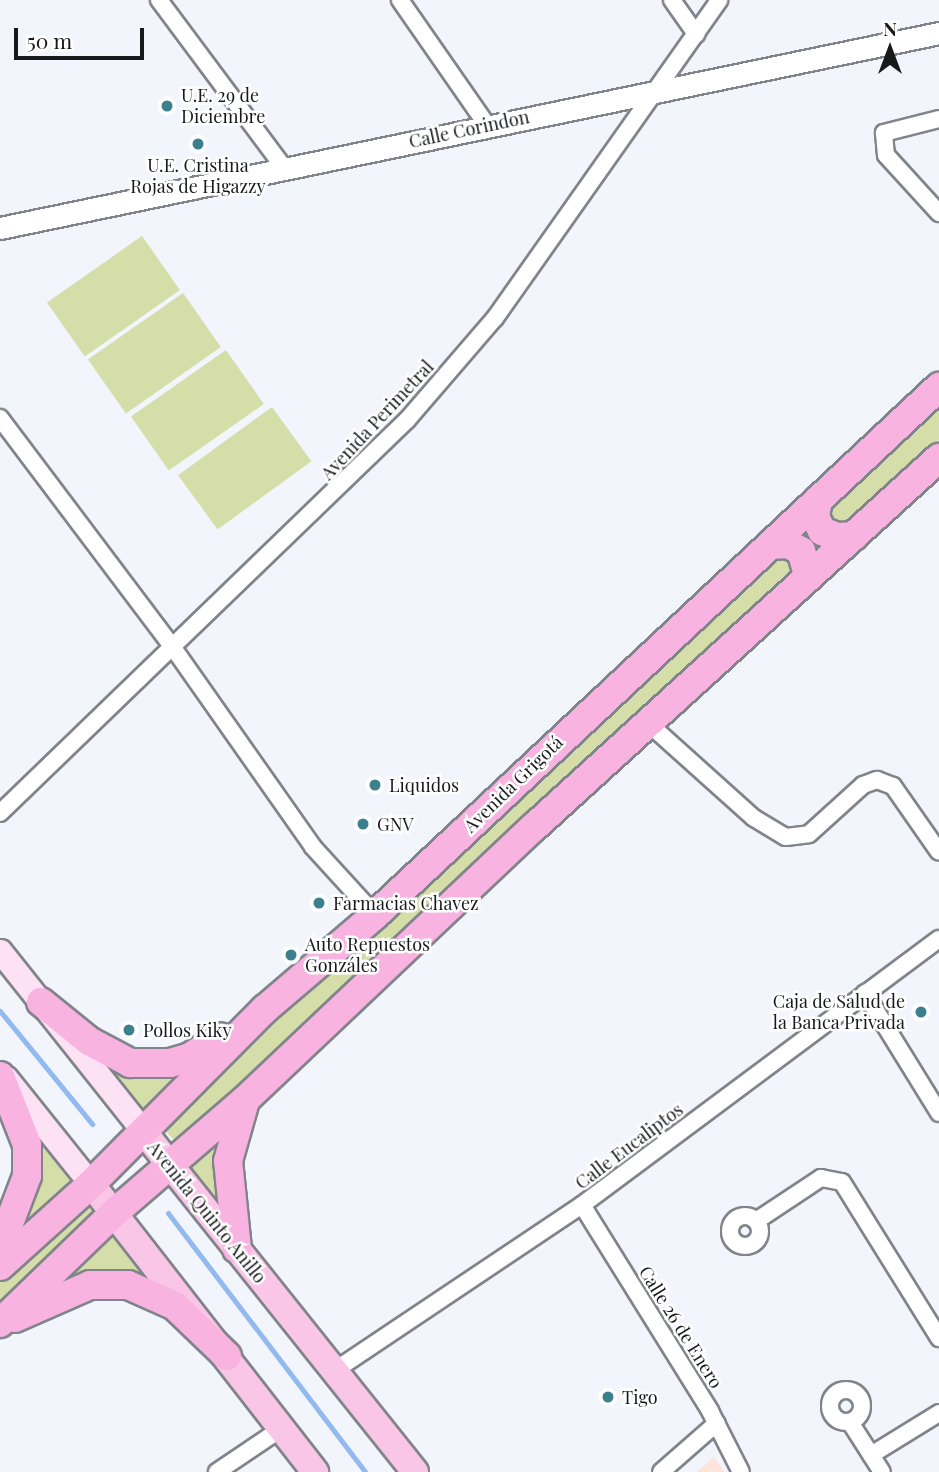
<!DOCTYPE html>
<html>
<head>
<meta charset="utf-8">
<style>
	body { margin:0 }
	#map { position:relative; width:939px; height:1472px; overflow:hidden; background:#f2f5fc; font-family:"Playfair Display",serif }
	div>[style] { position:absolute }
	.commercial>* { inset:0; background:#fee5dc }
	.green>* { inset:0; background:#d5dea8; transform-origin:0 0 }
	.stream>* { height:5px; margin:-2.5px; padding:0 2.5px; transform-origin:2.5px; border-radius:2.5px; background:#93baee }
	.roads { filter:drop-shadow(2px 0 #81848a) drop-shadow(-2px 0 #81848a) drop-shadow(0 2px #81848a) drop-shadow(0 -2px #81848a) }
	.minor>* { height:16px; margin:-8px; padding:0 8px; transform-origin:8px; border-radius:8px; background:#fff }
	.minor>.ring { margin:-8px; padding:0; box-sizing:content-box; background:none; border:16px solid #fff; border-radius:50% }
	.tertiary>* { height:21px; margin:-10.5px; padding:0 10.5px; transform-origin:10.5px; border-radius:10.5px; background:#fff }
	.secondary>* { height:23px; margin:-11.5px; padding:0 11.5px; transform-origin:11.5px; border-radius:11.5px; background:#fce2f4 }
	.primary>* { height:26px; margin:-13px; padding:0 13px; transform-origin:13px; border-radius:13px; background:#fac6e8 }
	.trunk>* { height:28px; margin:-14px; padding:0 14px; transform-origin:14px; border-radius:14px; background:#f8b3e0 }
	.dots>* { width:19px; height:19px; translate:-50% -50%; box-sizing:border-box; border:4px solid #fff; border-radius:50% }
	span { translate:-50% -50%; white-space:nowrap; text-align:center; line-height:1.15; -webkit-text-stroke:5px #fff; paint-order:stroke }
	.poi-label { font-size:18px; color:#18191b }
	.left { translate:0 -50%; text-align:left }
	.right { translate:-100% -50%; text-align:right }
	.street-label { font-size:18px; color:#18191b }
	.north { position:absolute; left:855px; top:14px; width:70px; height:70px; -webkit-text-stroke:5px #fff; paint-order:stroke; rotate:0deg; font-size:19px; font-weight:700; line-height:28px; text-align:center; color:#18191b }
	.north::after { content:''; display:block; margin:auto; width:24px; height:32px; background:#18191b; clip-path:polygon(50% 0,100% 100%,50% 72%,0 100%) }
	.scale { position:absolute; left:14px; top:28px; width:130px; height:32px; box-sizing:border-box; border:4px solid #18191b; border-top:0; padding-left:9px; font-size:21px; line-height:24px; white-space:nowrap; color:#18191b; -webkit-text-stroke:5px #fff; paint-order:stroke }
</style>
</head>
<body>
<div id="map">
	<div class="commercial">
		<div style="clip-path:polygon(714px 1456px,724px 1472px,697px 1472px)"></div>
	</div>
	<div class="green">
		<div style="left:142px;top:236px;width:66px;height:116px;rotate:55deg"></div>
		<div style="left:183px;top:293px;width:66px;height:116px;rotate:55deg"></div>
		<div style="left:226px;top:350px;width:66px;height:116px;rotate:55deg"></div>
		<div style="clip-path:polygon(939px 405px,939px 440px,844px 527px,825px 519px,826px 513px)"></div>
		<div style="left:272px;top:407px;width:67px;height:116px;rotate:54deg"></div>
		<div style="clip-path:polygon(789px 554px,794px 571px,667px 693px,189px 1135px,173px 1139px,167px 1133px,169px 1121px,632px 686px,779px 556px)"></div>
		<div style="clip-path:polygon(217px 1047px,141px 1111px,89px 1050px,105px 1059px)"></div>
		<div style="clip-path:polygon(24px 1113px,77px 1177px,12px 1235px)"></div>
		<div style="clip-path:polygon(235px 1123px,223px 1213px,180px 1171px)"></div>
		<div style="clip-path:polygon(93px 1194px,102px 1206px,0 1301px,0 1273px)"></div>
		<div style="clip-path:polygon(116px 1226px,162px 1293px,41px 1294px)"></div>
	</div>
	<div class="stream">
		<div style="left:0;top:1011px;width:146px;rotate:50.8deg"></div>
		<div style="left:168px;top:1213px;width:325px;rotate:52.7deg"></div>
	</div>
	<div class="roads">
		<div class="minor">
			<div style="left:159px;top:0;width:209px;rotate:53.3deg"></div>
			<div style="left:400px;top:0;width:152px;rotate:55.2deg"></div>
			<div style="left:672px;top:0;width:42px;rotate:54.8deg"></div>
			<div style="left:939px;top:119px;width:57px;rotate:165.7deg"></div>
			<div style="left:884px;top:133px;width:22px;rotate:85deg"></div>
			<div style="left:886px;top:155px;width:79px;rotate:47.6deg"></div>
			<div style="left:0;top:418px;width:289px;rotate:53deg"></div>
			<div style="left:174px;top:649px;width:242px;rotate:54.9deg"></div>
			<div style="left:313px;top:847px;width:92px;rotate:47.6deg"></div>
			<div style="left:648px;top:723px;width:142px;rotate:41.9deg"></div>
			<div style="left:754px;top:818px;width:37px;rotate:31deg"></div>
			<div style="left:786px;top:837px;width:23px;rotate:-7deg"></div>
			<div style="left:809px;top:834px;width:73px;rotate:-42.2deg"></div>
			<div style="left:863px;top:785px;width:15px;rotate:-20deg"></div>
			<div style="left:877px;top:780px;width:17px;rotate:21deg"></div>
			<div style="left:893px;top:786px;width:80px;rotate:55.1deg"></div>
			<div style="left:0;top:813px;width:567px;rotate:-44deg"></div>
			<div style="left:408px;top:419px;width:133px;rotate:-49.3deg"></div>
			<div style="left:495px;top:318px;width:389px;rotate:-54.8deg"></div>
			<div style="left:865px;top:993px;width:141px;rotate:58.3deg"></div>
			<div style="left:582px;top:1205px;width:243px;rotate:58.1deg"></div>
			<div style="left:710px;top:1411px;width:68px;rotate:63.1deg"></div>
			<div class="ring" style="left:730px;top:1216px;width:14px;height:14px"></div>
			<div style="left:756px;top:1221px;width:78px;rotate:-33.5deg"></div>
			<div style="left:821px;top:1178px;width:21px;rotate:11deg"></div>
			<div style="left:842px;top:1182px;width:184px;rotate:58.1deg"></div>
			<div style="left:334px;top:1371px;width:298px;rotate:-33.8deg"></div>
			<div style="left:582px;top:1205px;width:445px;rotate:-36.7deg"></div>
			<div class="ring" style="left:830px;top:1390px;width:16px;height:16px"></div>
			<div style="left:850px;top:1422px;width:59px;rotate:57.4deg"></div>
			<div style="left:871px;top:1455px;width:80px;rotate:-31.7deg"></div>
			<div style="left:217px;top:1472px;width:78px;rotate:-34.1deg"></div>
			<div style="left:661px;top:1472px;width:74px;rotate:-41.2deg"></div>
		</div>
		<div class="tertiary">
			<div style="left:0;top:228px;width:959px;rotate:-11.73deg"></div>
		</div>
		<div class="secondary">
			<div style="left:0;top:951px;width:230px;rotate:51.5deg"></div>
			<div style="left:6px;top:1078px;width:136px;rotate:51.3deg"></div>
		</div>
		<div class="primary">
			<div style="left:143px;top:1131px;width:436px;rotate:51.4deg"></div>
			<div style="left:91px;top:1184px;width:365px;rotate:52.1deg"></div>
		</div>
		<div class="trunk">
			<div style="left:818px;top:500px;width:17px;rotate:100deg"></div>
			<div style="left:815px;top:517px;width:16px;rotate:63deg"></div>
			<div style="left:822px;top:531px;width:16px;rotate:22deg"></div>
			<div style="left:837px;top:537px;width:17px;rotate:-3deg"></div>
			<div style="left:770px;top:545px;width:18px;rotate:-3deg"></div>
			<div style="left:788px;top:544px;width:15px;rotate:28deg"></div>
			<div style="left:801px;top:551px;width:27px;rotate:73deg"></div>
			<div style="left:41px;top:1002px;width:62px;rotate:39.1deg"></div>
			<div style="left:89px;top:1041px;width:47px;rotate:28.2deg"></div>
			<div style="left:130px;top:1063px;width:40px"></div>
			<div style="left:170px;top:1063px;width:19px;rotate:-16deg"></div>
			<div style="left:188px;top:1058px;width:39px;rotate:-32deg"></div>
			<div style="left:0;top:1076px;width:74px;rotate:68.6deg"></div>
			<div style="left:27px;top:1145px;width:31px;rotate:90deg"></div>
			<div style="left:27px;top:1176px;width:76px;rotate:110.8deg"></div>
			<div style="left:237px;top:1249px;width:88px;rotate:-95.8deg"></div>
			<div style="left:228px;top:1161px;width:62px;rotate:-74.2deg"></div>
			<div style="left:0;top:1266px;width:122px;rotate:-42deg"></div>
			<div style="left:91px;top:1184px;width:247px;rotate:-45.2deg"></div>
			<div style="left:265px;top:1009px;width:145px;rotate:-40.5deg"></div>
			<div style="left:375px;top:915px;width:773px;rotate:-43.11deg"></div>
			<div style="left:15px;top:1318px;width:82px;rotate:-23.7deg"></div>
			<div style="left:90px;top:1285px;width:38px"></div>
			<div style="left:128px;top:1285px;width:51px;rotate:24.1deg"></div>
			<div style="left:175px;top:1306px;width:72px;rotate:43.9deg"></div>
			<div style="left:0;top:1323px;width:158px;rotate:-44deg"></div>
			<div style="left:114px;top:1213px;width:173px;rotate:-40.8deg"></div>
			<div style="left:245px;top:1100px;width:398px;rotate:-43.4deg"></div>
			<div style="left:534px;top:827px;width:548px;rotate:-42.34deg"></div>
		</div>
	</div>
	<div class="dots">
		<div style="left:167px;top:106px;background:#3c808e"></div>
		<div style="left:198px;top:144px;background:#3c808e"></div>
		<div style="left:375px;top:785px;background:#3c808e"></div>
		<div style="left:363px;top:824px;background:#3c808e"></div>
		<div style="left:319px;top:903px;background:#3c808e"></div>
		<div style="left:291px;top:955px;background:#3c808e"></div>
		<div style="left:921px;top:1012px;background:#3c808e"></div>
		<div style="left:129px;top:1030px;background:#3c808e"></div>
		<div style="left:608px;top:1397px;background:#3c808e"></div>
	</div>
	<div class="poi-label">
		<span class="left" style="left:181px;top:106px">U.E. 29 de<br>Diciembre</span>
		<span style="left:198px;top:176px">U.E. Cristina<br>Rojas de Higazzy</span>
		<span class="left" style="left:389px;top:785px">Liquidos</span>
		<span class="left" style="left:377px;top:824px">GNV</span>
		<span class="left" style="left:333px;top:903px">Farmacias Chavez</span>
		<span class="left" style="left:305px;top:955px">Auto Repuestos<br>Gonzáles</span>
		<span class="right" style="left:905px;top:1012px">Caja de Salud de<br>la Banca Privada</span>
		<span class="left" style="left:143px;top:1030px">Pollos Kiky</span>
		<span class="left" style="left:622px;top:1397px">Tigo</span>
	</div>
	<div class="street-label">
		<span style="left:469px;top:129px;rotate:-12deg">Calle Corindon</span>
		<span style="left:377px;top:420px;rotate:-47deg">Avenida Perimetral</span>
		<span style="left:513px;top:784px;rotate:-44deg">Avenida Grigotá</span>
		<span style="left:629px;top:1146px;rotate:-37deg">Calle Eucaliptos</span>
		<span style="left:207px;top:1212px;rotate:51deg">Avenida Quinto Anillo</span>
		<span style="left:681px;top:1327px;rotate:58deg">Calle 26 de Enero</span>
	</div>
	<div class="north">N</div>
	<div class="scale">50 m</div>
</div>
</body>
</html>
